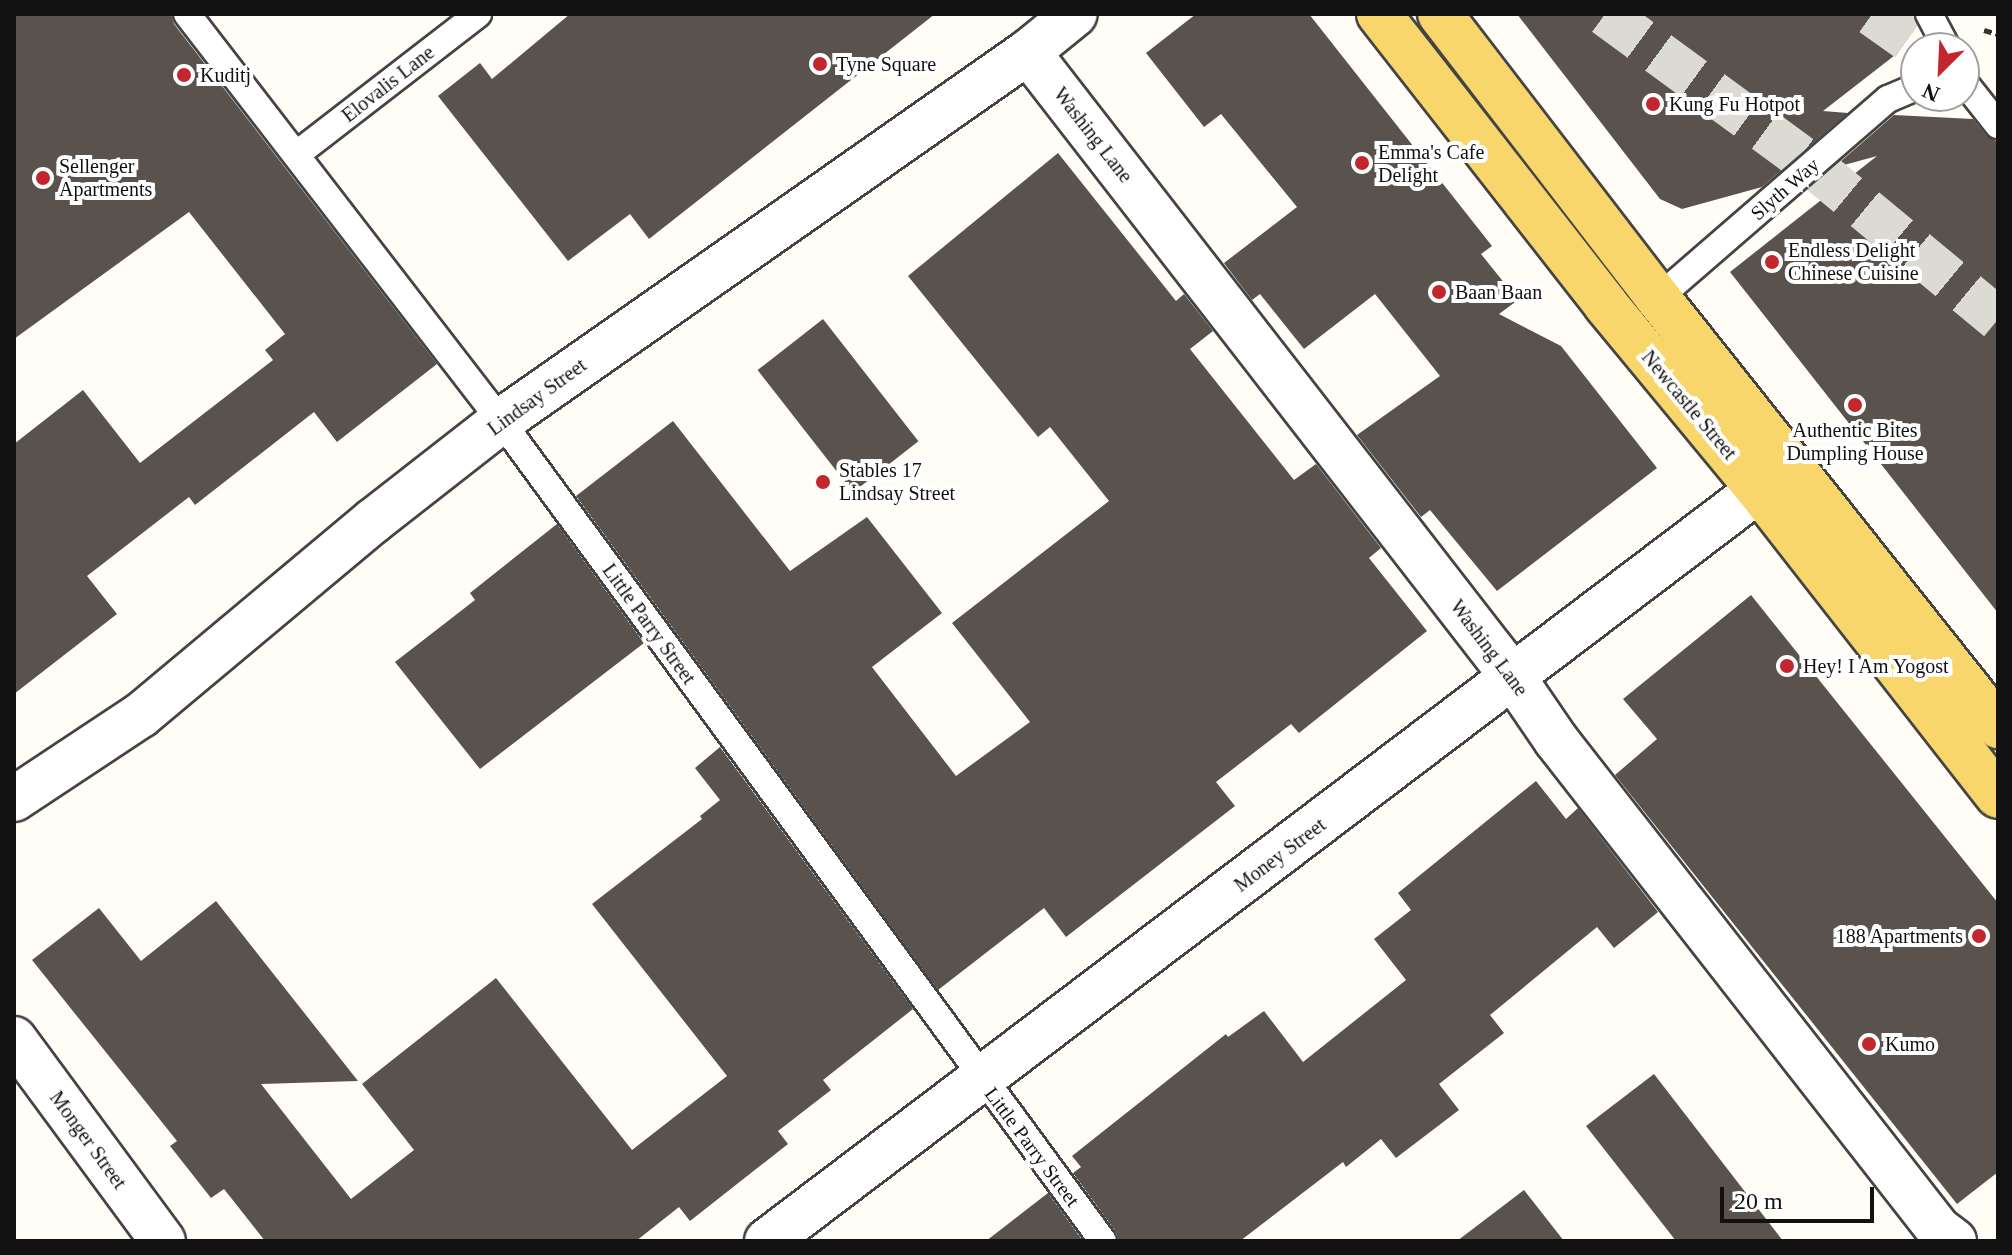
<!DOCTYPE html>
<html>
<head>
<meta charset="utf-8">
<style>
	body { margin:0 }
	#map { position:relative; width:2012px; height:1255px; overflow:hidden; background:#fffdf5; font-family:"Times New Roman",serif }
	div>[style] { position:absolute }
	.building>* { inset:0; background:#5a524d; transform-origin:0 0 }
	.motorway-tunnel>* { height:44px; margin-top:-22px; transform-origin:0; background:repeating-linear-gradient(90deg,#dbdad3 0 44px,transparent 0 66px) }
	.path>* { height:5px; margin-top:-2.5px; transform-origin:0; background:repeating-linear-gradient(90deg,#333 0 8px,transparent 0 12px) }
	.roads { filter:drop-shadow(2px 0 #444) drop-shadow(-2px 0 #444) drop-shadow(0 2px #444) drop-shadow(0 -2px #444) }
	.service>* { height:26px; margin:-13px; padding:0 13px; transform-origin:13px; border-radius:13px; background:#fff }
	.minor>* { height:44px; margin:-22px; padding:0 22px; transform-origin:22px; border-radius:22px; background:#fff }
	.primary>* { height:44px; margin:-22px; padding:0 22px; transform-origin:22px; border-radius:22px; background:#f9d66b }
	.dots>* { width:22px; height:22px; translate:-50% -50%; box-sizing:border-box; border:4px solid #fff; border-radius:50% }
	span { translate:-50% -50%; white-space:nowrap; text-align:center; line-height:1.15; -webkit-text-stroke:8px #fff; paint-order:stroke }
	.poi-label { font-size:20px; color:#111 }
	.left { translate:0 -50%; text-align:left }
	.right { translate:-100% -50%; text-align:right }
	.street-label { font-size:20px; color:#111 }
	.frame { position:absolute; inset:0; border:16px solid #111; pointer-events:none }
	.north { position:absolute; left:1900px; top:32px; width:80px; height:80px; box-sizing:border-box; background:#fff; border:2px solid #a0a0a0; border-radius:50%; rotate:204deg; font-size:22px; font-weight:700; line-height:32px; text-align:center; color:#111 }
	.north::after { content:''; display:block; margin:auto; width:28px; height:36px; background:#c4262e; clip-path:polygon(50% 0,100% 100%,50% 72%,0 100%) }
	.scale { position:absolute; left:1720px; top:1187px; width:154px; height:36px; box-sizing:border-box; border:4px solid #111; border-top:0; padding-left:10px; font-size:24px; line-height:28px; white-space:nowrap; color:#111; -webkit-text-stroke:6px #fff; paint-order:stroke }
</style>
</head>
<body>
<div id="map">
	<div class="building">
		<div style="clip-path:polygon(14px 14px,171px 14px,174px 24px,437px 364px,337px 442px,314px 412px,195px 505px,189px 497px,87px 576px,117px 614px,14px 694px,14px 444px,83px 390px,140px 463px,273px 360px,265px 350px,285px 334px,189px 212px,14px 339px)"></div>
		<div style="clip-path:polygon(570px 14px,935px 14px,649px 239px,630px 214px,568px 261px,438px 96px,480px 63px,492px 79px)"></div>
		<div style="clip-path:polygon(1196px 14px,1309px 14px,1492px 246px,1481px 254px,1518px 300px,1499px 314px,1561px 346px,1657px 468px,1497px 591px,1430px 510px,1421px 517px,1357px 435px,1440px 376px,1375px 294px,1304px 349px,1260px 294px,1252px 300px,1224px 263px,1297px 207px,1221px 114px,1204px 127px,1146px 53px)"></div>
		<div style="clip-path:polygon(1517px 14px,1904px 14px,1899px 52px,1823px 111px,1848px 113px,1762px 187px,1682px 209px,1660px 199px)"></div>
		<div style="clip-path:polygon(1894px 115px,1973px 119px,1986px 135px,1998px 142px,1998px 613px,1730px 272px,1877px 156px,1833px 168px)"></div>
		<div style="clip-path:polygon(1058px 153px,1176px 301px,1184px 294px,1213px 331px,1190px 349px,1294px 480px,1316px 464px,1381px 548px,1369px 558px,1427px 631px,1299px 733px,1291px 724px,1216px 782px,1235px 806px,1066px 937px,1044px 908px,938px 990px,576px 496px,673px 421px,790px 571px,867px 517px,942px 613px,872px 667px,956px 776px,1030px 722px,952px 623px,1109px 501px,1050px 427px,1038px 437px,908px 276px)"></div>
		<div style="left:823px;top:319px;width:155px;height:83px;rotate:52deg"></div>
		<div style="clip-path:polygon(557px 524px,644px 643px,480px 769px,395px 662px,475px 600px,470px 593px)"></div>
		<div style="clip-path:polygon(1751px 595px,1998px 903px,1998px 1172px,1957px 1204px,1615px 775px,1657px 739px,1623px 699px)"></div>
		<div style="clip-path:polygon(720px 747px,913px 1009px,823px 1080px,831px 1090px,778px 1131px,788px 1144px,690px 1221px,679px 1207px,636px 1241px,265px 1241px,224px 1189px,211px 1198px,170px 1146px,177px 1141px,32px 960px,99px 908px,141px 961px,216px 901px,358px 1081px,261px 1084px,351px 1199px,414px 1150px,362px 1084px,496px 978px,632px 1150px,727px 1076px,592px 904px,702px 819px,700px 816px,720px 800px,695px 768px)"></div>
		<div style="clip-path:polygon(1536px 781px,1566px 819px,1578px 808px,1658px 912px,1614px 948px,1597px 927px,1490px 1015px,1504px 1033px,1439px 1084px,1459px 1110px,1396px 1158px,1381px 1139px,1346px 1167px,1343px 1162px,1240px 1241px,1119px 1241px,1116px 1232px,1073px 1173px,1081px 1167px,1072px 1156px,1226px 1034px,1228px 1037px,1264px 1011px,1303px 1062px,1406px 980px,1374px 939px,1411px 910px,1398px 893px)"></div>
		<div style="clip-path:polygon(1654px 1074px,1783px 1241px,1676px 1241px,1586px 1126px)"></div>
		<div style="clip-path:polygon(1524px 1190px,1564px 1241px,1457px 1241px)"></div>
		<div style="clip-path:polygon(1048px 1193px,1083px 1241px,986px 1241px)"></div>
	</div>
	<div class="motorway-tunnel">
		<div style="left:1605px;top:14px;width:259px;rotate:36.2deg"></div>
		<div style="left:1814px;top:167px;width:239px;rotate:39.6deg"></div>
		<div style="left:1872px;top:14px;width:59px;rotate:35.3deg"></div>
	</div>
	<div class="path">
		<div style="left:1984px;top:30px;width:15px;rotate:16deg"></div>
	</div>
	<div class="roads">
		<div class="service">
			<div style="left:187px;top:14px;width:514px;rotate:52.35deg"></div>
			<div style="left:501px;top:421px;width:1017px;rotate:53.72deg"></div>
			<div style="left:1929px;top:14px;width:38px;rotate:62deg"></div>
			<div style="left:1964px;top:82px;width:55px;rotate:51.7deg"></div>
			<div style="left:297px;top:154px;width:229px;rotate:-37.7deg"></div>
			<div style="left:1658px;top:298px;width:304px;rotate:-40.9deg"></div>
			<div style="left:1888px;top:99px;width:30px;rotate:-23deg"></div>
		</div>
		<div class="minor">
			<div style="left:1028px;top:52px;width:791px;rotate:52.19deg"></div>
			<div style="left:1513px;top:677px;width:76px;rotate:55.7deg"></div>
			<div style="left:1556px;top:740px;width:621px;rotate:52deg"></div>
			<div style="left:1938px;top:1229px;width:20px;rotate:37deg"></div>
			<div style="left:14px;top:799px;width:152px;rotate:-33.5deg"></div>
			<div style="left:141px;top:715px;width:302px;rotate:-39.9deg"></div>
			<div style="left:373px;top:521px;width:162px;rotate:-38deg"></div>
			<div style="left:501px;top:421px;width:643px;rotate:-35deg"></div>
			<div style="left:1028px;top:52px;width:60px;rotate:-39deg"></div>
			<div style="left:14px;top:1039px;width:251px;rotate:53.6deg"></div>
			<div style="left:767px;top:1241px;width:1282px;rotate:-37.14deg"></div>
		</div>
		<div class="primary">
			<div style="left:1379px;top:14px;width:369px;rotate:52deg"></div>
			<div style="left:1606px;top:305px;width:240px;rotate:50.4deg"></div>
			<div style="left:1759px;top:490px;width:388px;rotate:52deg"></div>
			<div style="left:1440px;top:14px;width:358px;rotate:52.5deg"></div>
			<div style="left:1658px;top:298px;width:547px;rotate:51.54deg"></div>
		</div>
	</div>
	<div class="dots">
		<div style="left:820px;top:64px;background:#c4262e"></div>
		<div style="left:184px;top:75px;background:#c4262e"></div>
		<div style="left:1653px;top:104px;background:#c4262e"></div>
		<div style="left:1362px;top:163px;background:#c4262e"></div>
		<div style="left:43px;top:178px;background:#c4262e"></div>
		<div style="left:1772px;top:262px;background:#c4262e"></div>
		<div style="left:1439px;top:292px;background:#c4262e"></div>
		<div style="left:1855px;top:405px;background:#c4262e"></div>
		<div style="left:823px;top:482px;background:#c4262e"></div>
		<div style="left:1787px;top:666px;background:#c4262e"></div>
		<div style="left:1979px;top:936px;background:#c4262e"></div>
		<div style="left:1869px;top:1044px;background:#c4262e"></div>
	</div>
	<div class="poi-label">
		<span class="left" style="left:836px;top:64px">Tyne Square</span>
		<span class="left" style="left:200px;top:75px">Kuditj</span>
		<span class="left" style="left:1669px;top:104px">Kung Fu Hotpot</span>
		<span class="left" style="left:1378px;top:164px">Emma's Cafe<br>Delight</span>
		<span class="left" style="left:59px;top:178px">Sellenger<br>Apartments</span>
		<span class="left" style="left:1788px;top:262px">Endless Delight<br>Chinese Cuisine</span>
		<span class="left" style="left:1455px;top:292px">Baan Baan</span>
		<span style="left:1855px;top:442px">Authentic Bites<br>Dumpling House</span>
		<span class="left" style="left:839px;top:482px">Stables 17<br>Lindsay Street</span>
		<span class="left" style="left:1803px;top:666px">Hey! I Am Yogost</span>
		<span class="right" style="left:1963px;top:936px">188 Apartments</span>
		<span class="left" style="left:1885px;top:1044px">Kumo</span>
	</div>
	<div class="street-label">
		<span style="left:388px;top:84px;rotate:-38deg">Elovalis Lane</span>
		<span style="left:1093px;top:135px;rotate:52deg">Washing Lane</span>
		<span style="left:1785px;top:189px;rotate:-41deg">Slyth Way</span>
		<span style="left:537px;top:397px;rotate:-36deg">Lindsay Street</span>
		<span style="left:1689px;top:405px;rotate:50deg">Newcastle Street</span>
		<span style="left:649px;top:624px;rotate:54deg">Little Parry Street</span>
		<span style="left:1489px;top:648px;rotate:53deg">Washing Lane</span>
		<span style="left:1280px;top:855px;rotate:-37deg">Money Street</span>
		<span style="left:88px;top:1140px;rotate:54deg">Monger Street</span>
		<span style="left:1032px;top:1147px;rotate:53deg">Little Parry Street</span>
	</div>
	<div class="frame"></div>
	<div class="north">N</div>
	<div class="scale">20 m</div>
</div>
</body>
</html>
